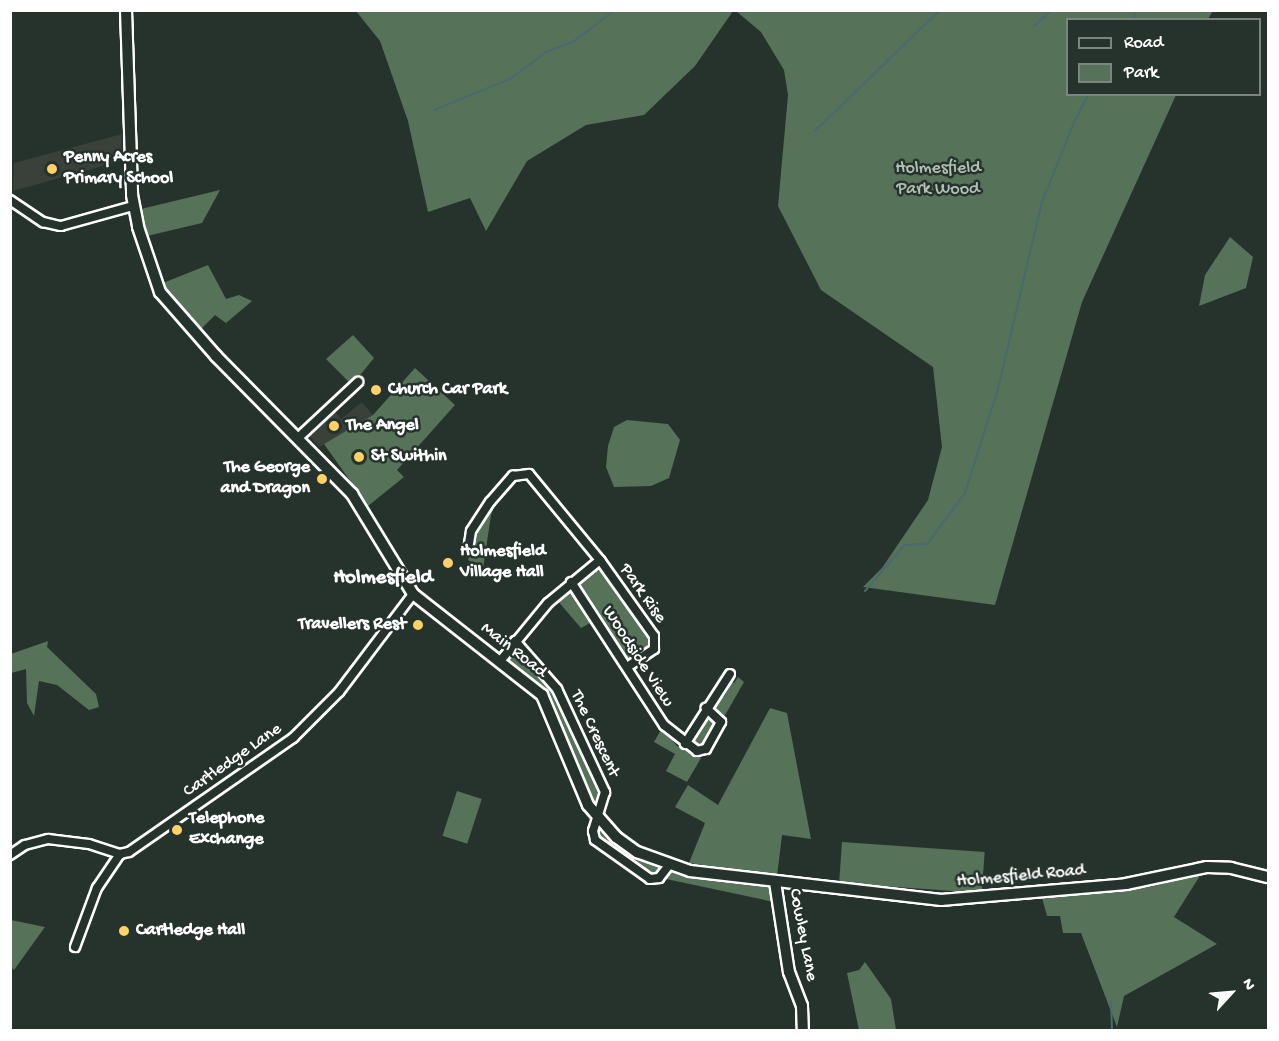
<!DOCTYPE html>
<html>
<head>
<meta charset="utf-8">
<style>
	body { margin:0 }
	#map { position:relative; width:1279px; height:1041px; overflow:hidden; background:#26332d; font-family:"Gochi Hand",sans-serif }
	div>[style] { position:absolute }
	.built>* { inset:0; background:#3a403a }
	.green>* { inset:0; background:#567259; transform-origin:0 0 }
	.stream>* { height:2px; margin:-1px; padding:0 1px; transform-origin:1px; border-radius:1px; background:#4a6970 }
	.roads { filter:drop-shadow(2px 0 #fff) drop-shadow(-2px 0 #fff) drop-shadow(0 2px #fff) drop-shadow(0 -2px #fff) }
	.street>* { height:8px; margin:-4px; padding:0 4px; transform-origin:4px; border-radius:4px; background:#26332d }
	.secondary>* { height:10px; margin:-5px; padding:0 5px; transform-origin:5px; border-radius:5px; background:#26332d }
	.dots>* { width:16px; height:16px; translate:-50% -50%; box-sizing:border-box; border:3px solid #26332d; border-radius:50% }
	span { translate:-50% -50%; white-space:nowrap; text-align:center; line-height:1.15; -webkit-text-stroke:5px #26332d; paint-order:stroke }
	.poi-label { font-size:18px; color:#fff; font-weight:700 }
	.left { translate:0 -50%; text-align:left }
	.right { translate:-100% -50%; text-align:right }
	.park-label { font-size:18px; color:#b3c0b4 }
	.street-label { font-size:18px; color:#fff }
	.quarter-label { font-size:21px; color:#fff; font-weight:700 }
	.frame { position:absolute; inset:0; border:12px solid #fff; pointer-events:none }
	.legend { position:absolute; left:1066px; top:18px; width:195px; height:78px; box-sizing:border-box; background:#26332d; border:2px solid #7d8581; margin:0; padding:8px 10px; list-style:none; font-size:18px; color:#fff }
	.legend li { display:flex; align-items:center; gap:12px; height:30px }
	.legend b { width:30px; border:2px solid #7d8581 }
	.north { position:absolute; left:1201px; top:963px; width:60px; height:60px; -webkit-text-stroke:4px #26332d; paint-order:stroke; rotate:64deg; font-size:16px; font-weight:700; line-height:24px; text-align:center; color:#fff }
	.north::after { content:''; display:block; margin:auto; width:21px; height:27px; background:#fff; clip-path:polygon(50% 0,100% 100%,50% 72%,0 100%) }
</style>
</head>
<body>
<div id="map">
	<div class="built">
		<div style="clip-path:polygon(122px 134px,121px 161px,13px 191px,14px 163px)"></div>
		<div style="clip-path:polygon(362px 402px,373px 415px,320px 447px,308px 435px,332px 408px,341px 419px)"></div>
	</div>
	<div class="green">
		<div style="clip-path:polygon(356px 11px,733px 11px,695px 66px,644px 115px,586px 125px,527px 161px,486px 231px,470px 198px,428px 212px,408px 121px,380px 41px)"></div>
		<div style="clip-path:polygon(736px 11px,1213px 11px,1208px 19px,1068px 20px,1068px 94px,1176px 95px,1082px 302px,995px 605px,863px 587px,882px 568px,928px 500px,942px 447px,933px 367px,821px 290px,778px 206px,788px 95px,784px 70px,761px 32px)"></div>
		<div style="clip-path:polygon(220px 190px,202px 223px,147px 236px,141px 209px)"></div>
		<div style="clip-path:polygon(1230px 237px,1253px 257px,1246px 288px,1199px 306px,1205px 275px)"></div>
		<div style="clip-path:polygon(208px 265px,226px 299px,239px 295px,252px 301px,226px 323px,215px 315px,200px 330px,170px 297px,163px 283px)"></div>
		<div style="clip-path:polygon(353px 335px,374px 358px,352px 385px,326px 359px)"></div>
		<div style="clip-path:polygon(415px 368px,455px 405px,397px 470px,404px 477px,368px 506px,324px 444px,373px 415px)"></div>
		<div style="clip-path:polygon(627px 420px,668px 424px,680px 440px,669px 478px,651px 486px,614px 487px,606px 467px,608px 446px,614px 427px)"></div>
		<div style="clip-path:polygon(497px 499px,491px 515px,483px 569px,468px 560px,472px 540px)"></div>
		<div style="clip-path:polygon(597px 568px,601px 568px,651px 636px,651px 645px,634px 660px,625px 658px,580px 590px,579px 581px)"></div>
		<div style="clip-path:polygon(566px 592px,574px 594px,594px 621px,581px 628px,556px 599px)"></div>
		<div style="clip-path:polygon(48px 641px,47px 647px,96px 694px,99px 707px,89px 710px,57px 685px,39px 681px,34px 716px,27px 703px,26px 669px,11px 673px,11px 654px)"></div>
		<div style="clip-path:polygon(519px 648px,555px 692px,602px 792px,596px 807px,572px 761px,550px 700px,535px 682px,507px 659px)"></div>
		<div style="clip-path:polygon(738px 677px,744px 682px,724px 717px,712px 705px,719px 695px,724px 697px,729px 688px,725px 685px,728px 679px,734px 683px)"></div>
		<div style="clip-path:polygon(770px 708px,787px 713px,811px 839px,782px 835px,777px 876px,689px 863px,705px 823px,675px 807px,688px 785px,718px 805px)"></div>
		<div style="clip-path:polygon(708px 714px,718px 721px,706px 745px,699px 748px,691px 740px)"></div>
		<div style="clip-path:polygon(662px 728px,677px 746px,701px 758px,687px 782px,666px 771px,675px 754px,654px 742px)"></div>
		<div style="left:457px;top:791px;width:26px;height:47px;rotate:18deg"></div>
		<div style="clip-path:polygon(598px 827px,647px 860px,767px 885px,774px 902px,652px 876px,613px 852px,601px 839px)"></div>
		<div style="left:842px;top:842px;width:143px;height:41px;rotate:4deg"></div>
		<div style="clip-path:polygon(1201px 874px,1174px 917px,1217px 944px,1124px 996px,1117px 1027px,1081px 933px,1063px 933px,1060px 916px,1047px 916px,1042px 898px,1150px 887px)"></div>
		<div style="clip-path:polygon(11px 920px,45px 927px,14px 970px,11px 967px)"></div>
		<div style="clip-path:polygon(865px 962px,891px 999px,896px 1030px,859px 1030px,847px 973px,859px 970px)"></div>
	</div>
	<div class="stream">
		<div style="left:1132px;top:20px;width:11px;rotate:-63deg"></div>
		<div style="left:1034px;top:26px;width:24px;rotate:-42deg"></div>
		<div style="left:434px;top:110px;width:82px;rotate:-22.2deg"></div>
		<div style="left:510px;top:79px;width:45px;rotate:-36.9deg"></div>
		<div style="left:546px;top:52px;width:30px;rotate:-21deg"></div>
		<div style="left:574px;top:41px;width:51px;rotate:-37.1deg"></div>
		<div style="left:815px;top:131px;width:174px;rotate:-44.1deg"></div>
		<div style="left:865px;top:591px;width:61px;rotate:-49deg"></div>
		<div style="left:905px;top:545px;width:22px;rotate:-3deg"></div>
		<div style="left:927px;top:544px;width:64px;rotate:-53.3deg"></div>
		<div style="left:965px;top:493px;width:109px;rotate:-72.4deg"></div>
		<div style="left:998px;top:389px;width:192px;rotate:-76.8deg"></div>
		<div style="left:1042px;top:202px;width:88px;rotate:-68.1deg"></div>
		<div style="left:1075px;top:120px;width:30px;rotate:-62deg"></div>
		<div style="left:1111px;top:1001px;width:29px;rotate:88deg"></div>
	</div>
	<div class="roads">
		<div class="street">
			<div style="left:10px;top:200px;width:40px;rotate:34deg"></div>
			<div style="left:43px;top:222px;width:18px;rotate:13deg"></div>
			<div style="left:61px;top:226px;width:75px;rotate:-15.5deg"></div>
			<div style="left:299px;top:437px;width:81px;rotate:-43deg"></div>
			<div style="left:468px;top:550px;width:19px;rotate:-81deg"></div>
			<div style="left:471px;top:531px;width:35px;rotate:-57deg"></div>
			<div style="left:490px;top:502px;width:35px;rotate:-49deg"></div>
			<div style="left:513px;top:476px;width:16px;rotate:-7deg"></div>
			<div style="left:529px;top:474px;width:112px;rotate:50.5deg"></div>
			<div style="left:600px;top:560px;width:93px;rotate:54.6deg"></div>
			<div style="left:654px;top:636px;width:13px;rotate:90deg"></div>
			<div style="left:654px;top:649px;width:32px;rotate:146deg"></div>
			<div style="left:571px;top:582px;width:171px;rotate:57deg"></div>
			<div style="left:664px;top:725px;width:42px;rotate:38.2deg"></div>
			<div style="left:697px;top:751px;width:9px;rotate:-13deg"></div>
			<div style="left:706px;top:749px;width:31px;rotate:-61deg"></div>
			<div style="left:721px;top:722px;width:21px;rotate:-137deg"></div>
			<div style="left:515px;top:641px;width:64px;rotate:48.8deg"></div>
			<div style="left:557px;top:689px;width:114px;rotate:65deg"></div>
			<div style="left:605px;top:792px;width:41px;rotate:107.1deg"></div>
			<div style="left:593px;top:831px;width:9px;rotate:77deg"></div>
			<div style="left:595px;top:840px;width:67px;rotate:35.3deg"></div>
			<div style="left:650px;top:879px;width:9px;rotate:-6deg"></div>
			<div style="left:659px;top:878px;width:16px;rotate:-52deg"></div>
			<div style="left:501px;top:660px;width:74px;rotate:-50.5deg"></div>
			<div style="left:548px;top:603px;width:67px;rotate:-39.6deg"></div>
			<div style="left:685px;top:744px;width:83px;rotate:-57.3deg"></div>
			<div style="left:10px;top:855px;width:18px;rotate:-34deg"></div>
			<div style="left:25px;top:845px;width:24px;rotate:-15deg"></div>
			<div style="left:48px;top:839px;width:41px;rotate:7deg"></div>
			<div style="left:89px;top:844px;width:33px;rotate:18deg"></div>
			<div style="left:75px;top:947px;width:63px;rotate:-69.6deg"></div>
			<div style="left:97px;top:888px;width:41px;rotate:-55.9deg"></div>
			<div style="left:120px;top:854px;width:9px;rotate:-13deg"></div>
			<div style="left:129px;top:852px;width:200px;rotate:-34.8deg"></div>
			<div style="left:293px;top:738px;width:65px;rotate:-45deg"></div>
			<div style="left:339px;top:692px;width:123px;rotate:-52.9deg"></div>
		</div>
		<div class="secondary">
			<div style="left:126px;top:10px;width:185px;rotate:88.1deg"></div>
			<div style="left:132px;top:195px;width:33px;rotate:79deg"></div>
			<div style="left:138px;top:227px;width:69px;rotate:71.3deg"></div>
			<div style="left:160px;top:292px;width:85px;rotate:48.8deg"></div>
			<div style="left:216px;top:356px;width:194px;rotate:45.4deg"></div>
			<div style="left:352px;top:494px;width:117px;rotate:58.6deg"></div>
			<div style="left:413px;top:594px;width:164px;rotate:38.1deg"></div>
			<div style="left:542px;top:695px;width:119px;rotate:67.3deg"></div>
			<div style="left:588px;top:805px;width:43px;rotate:48.8deg"></div>
			<div style="left:616px;top:837px;width:26px;rotate:36deg"></div>
			<div style="left:637px;top:852px;width:56px;rotate:19.7deg"></div>
			<div style="left:690px;top:871px;width:253px;rotate:6.6deg"></div>
			<div style="left:941px;top:900px;width:186px;rotate:-4.9deg"></div>
			<div style="left:1126px;top:884px;width:83px;rotate:-11.9deg"></div>
			<div style="left:1207px;top:867px;width:24px;rotate:2deg"></div>
			<div style="left:1231px;top:868px;width:38px;rotate:14deg"></div>
			<div style="left:775px;top:882px;width:91px;rotate:81.2deg"></div>
			<div style="left:789px;top:972px;width:36px;rotate:69deg"></div>
			<div style="left:802px;top:1006px;width:24px;rotate:88deg"></div>
		</div>
	</div>
	<div class="dots">
		<div style="left:52px;top:169px;background:#ffd166"></div>
		<div style="left:376px;top:390px;background:#ffd166"></div>
		<div style="left:334px;top:426px;background:#ffd166"></div>
		<div style="left:359px;top:457px;background:#ffd166"></div>
		<div style="left:322px;top:479px;background:#ffd166"></div>
		<div style="left:448px;top:563px;background:#ffd166"></div>
		<div style="left:418px;top:625px;background:#ffd166"></div>
		<div style="left:177px;top:830px;background:#ffd166"></div>
		<div style="left:124px;top:931px;background:#ffd166"></div>
	</div>
	<div class="poi-label">
		<span class="left" style="left:64px;top:169px">Penny Acres<br>Primary School</span>
		<span class="left" style="left:388px;top:390px">Church Car Park</span>
		<span class="left" style="left:346px;top:426px">The Angel</span>
		<span class="left" style="left:371px;top:457px">St Swithin</span>
		<span class="right" style="left:310px;top:479px">The George<br>and Dragon</span>
		<span class="left" style="left:460px;top:563px">Holmesfield<br>Village Hall</span>
		<span class="right" style="left:406px;top:625px">Travellers Rest</span>
		<span class="left" style="left:189px;top:830px">Telephone<br>Exchange</span>
		<span class="left" style="left:136px;top:931px">Cartledge Hall</span>
	</div>
	<div class="park-label">
		<span style="left:938px;top:180px">Holmesfield<br>Park Wood</span>
	</div>
	<div class="street-label">
		<span style="left:642px;top:594px;rotate:55deg">Park Rise</span>
		<span style="left:513px;top:651px;rotate:38deg">Main Road</span>
		<span style="left:637px;top:657px;rotate:57deg">Woodside View</span>
		<span style="left:594px;top:734px;rotate:65deg">The Crescent</span>
		<span style="left:233px;top:761px;rotate:-35deg">Cartledge Lane</span>
		<span style="left:1021px;top:877px;rotate:-5deg">Holmesfield Road</span>
		<span style="left:802px;top:935px;rotate:79deg">Cowley Lane</span>
	</div>
	<div class="quarter-label">
		<span style="left:383px;top:579px">Holmesfield</span>
	</div>
	<div class="frame"></div>
	<ul class="legend">
	<li><b style="height:8px;background:#26332d"></b>Road</li>
	<li><b style="height:16px;background:#567259"></b>Park</li>
	</ul>
	<div class="north">N</div>
</div>
</body>
</html>
